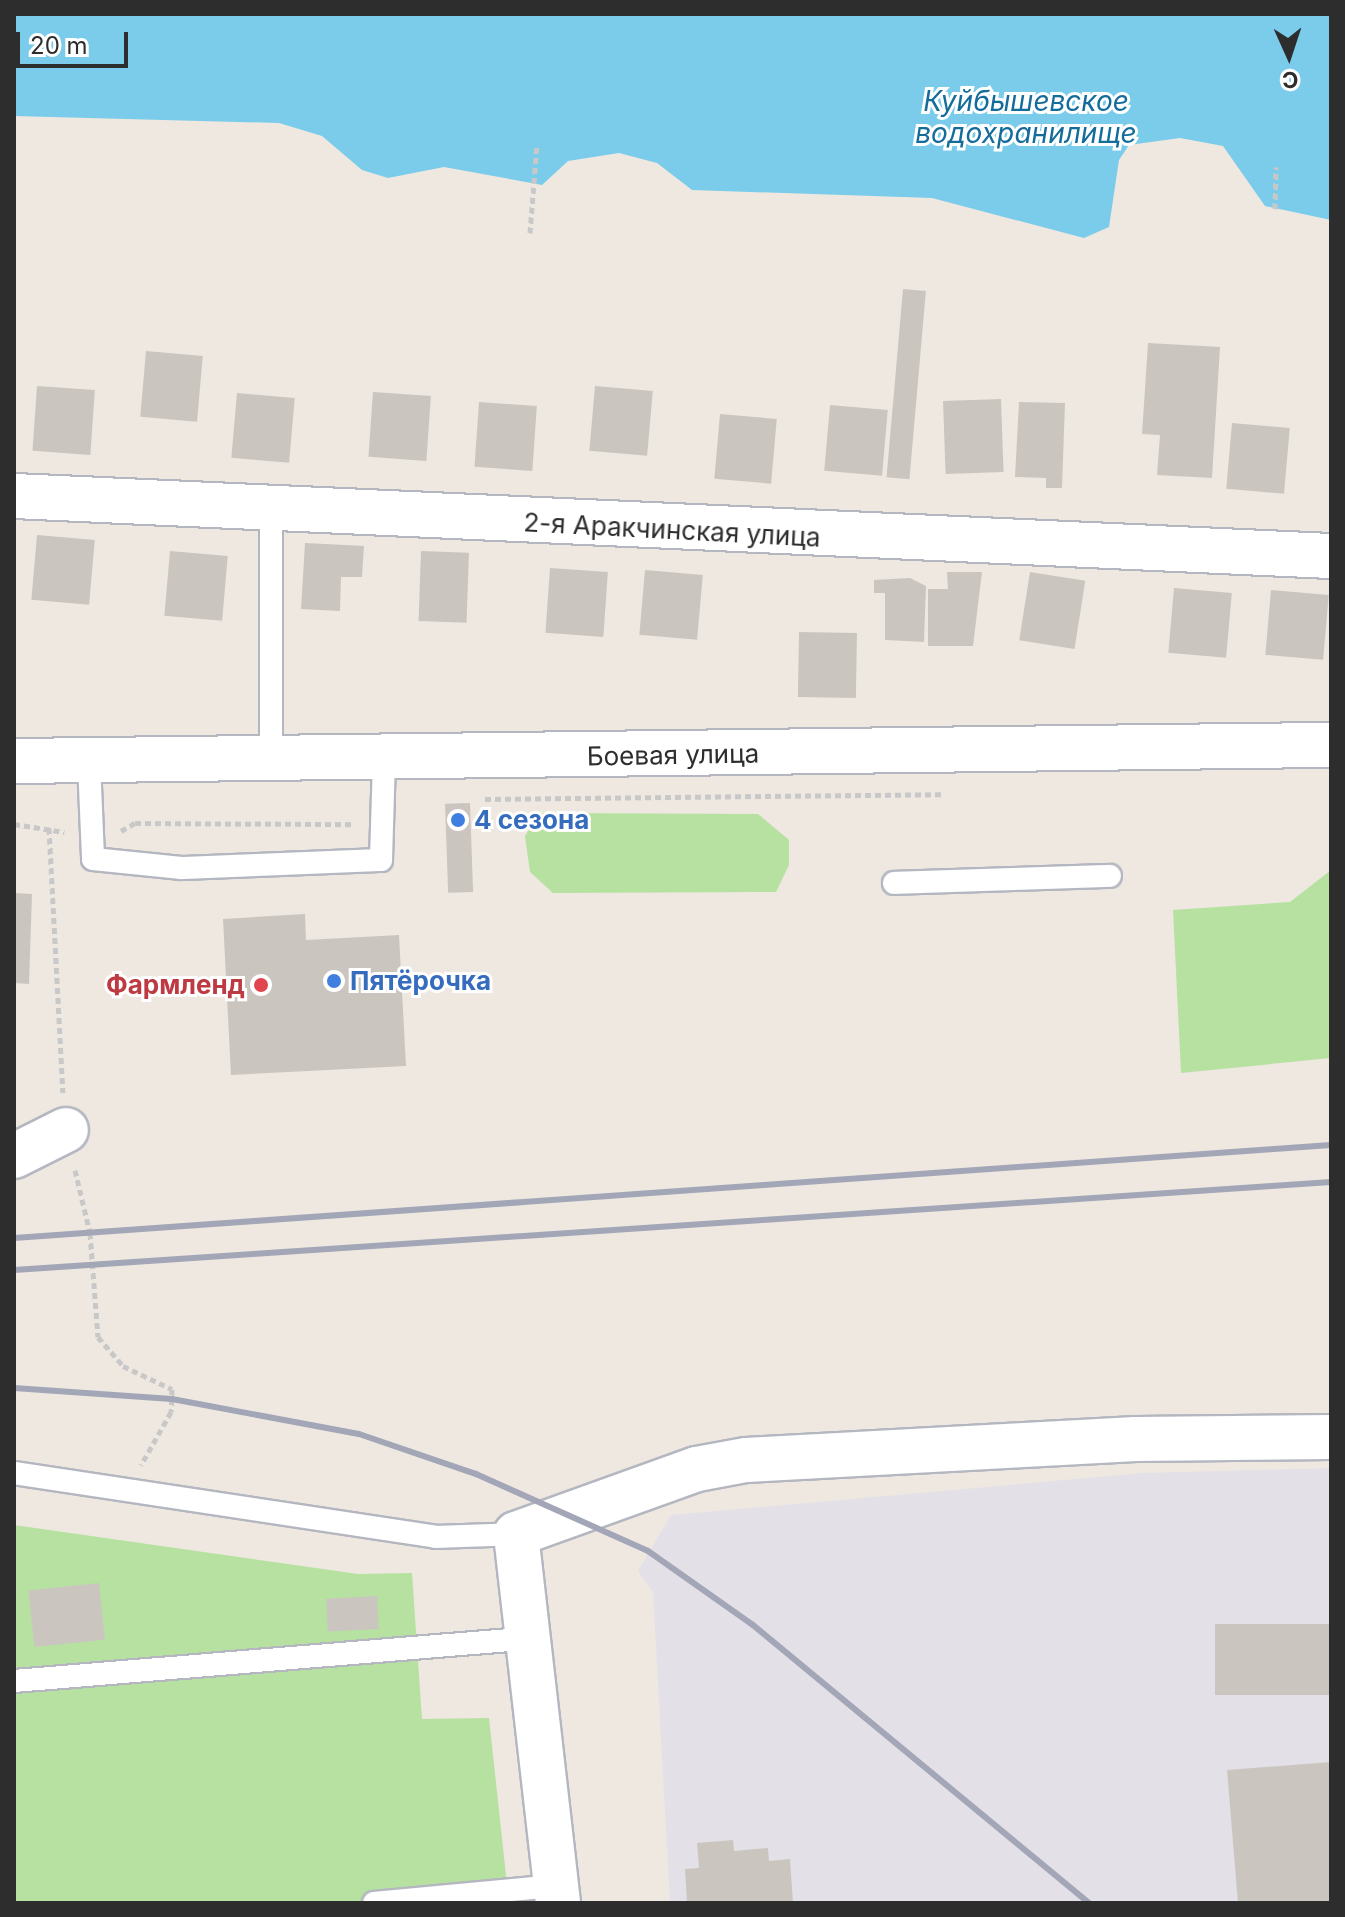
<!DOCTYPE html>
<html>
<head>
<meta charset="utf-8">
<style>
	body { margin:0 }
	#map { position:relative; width:1345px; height:1917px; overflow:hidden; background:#eee8e1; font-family:Inter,sans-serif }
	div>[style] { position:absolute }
	.industrial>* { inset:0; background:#e3e1e7 }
	.green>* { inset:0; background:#b6e1a0 }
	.water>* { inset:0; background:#7accea }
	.building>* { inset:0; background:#cac6bf; transform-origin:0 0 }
	.path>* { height:5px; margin-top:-2.5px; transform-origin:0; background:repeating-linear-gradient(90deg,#c8c8c8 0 6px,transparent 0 10px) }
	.roads { filter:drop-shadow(2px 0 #b4b7c0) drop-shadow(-2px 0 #b4b7c0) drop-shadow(0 2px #b4b7c0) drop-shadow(0 -2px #b4b7c0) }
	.service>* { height:22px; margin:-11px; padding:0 11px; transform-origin:11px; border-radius:11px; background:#fff }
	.minor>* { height:44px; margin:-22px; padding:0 22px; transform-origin:22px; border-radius:22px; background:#fff }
	.secondary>* { height:44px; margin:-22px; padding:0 22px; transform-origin:22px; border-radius:22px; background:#fff }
	.rail>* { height:6px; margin:-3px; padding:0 3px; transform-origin:3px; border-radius:3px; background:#a3a6b7 }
	.dots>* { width:22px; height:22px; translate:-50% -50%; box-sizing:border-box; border:4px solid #fff; border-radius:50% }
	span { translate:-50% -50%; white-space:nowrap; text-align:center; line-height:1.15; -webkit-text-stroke:6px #fff; paint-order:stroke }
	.street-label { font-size:26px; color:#2d2d2d }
	.shop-label { font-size:26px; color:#366cbe; font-weight:700 }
	.left { translate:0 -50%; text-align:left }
	.health-label { font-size:26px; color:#be3a42; font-weight:700 }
	.right { translate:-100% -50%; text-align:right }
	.water-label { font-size:28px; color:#146c9b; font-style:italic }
	.frame { position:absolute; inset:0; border:16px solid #2d2d2d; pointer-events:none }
	.north { position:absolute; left:1249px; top:16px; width:80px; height:80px; -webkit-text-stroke:6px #fff; paint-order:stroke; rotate:177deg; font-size:22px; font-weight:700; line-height:32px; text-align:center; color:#2d2d2d }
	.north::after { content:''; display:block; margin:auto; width:28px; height:36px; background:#2d2d2d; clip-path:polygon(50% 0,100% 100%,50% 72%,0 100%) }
	.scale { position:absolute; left:16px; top:32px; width:112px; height:36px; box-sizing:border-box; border:4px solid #2d2d2d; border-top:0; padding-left:10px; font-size:24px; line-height:28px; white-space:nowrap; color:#2d2d2d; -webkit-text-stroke:6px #fff; paint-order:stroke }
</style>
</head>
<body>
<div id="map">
	<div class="industrial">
		<div style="clip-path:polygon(1331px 1468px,1331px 1903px,670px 1903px,653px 1592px,638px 1571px,671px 1515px,1144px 1473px)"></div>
	</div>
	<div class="green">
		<div style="clip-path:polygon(540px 813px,758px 814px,789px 840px,789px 865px,776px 892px,553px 893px,530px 872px,525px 836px)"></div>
		<div style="clip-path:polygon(1331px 870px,1331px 1058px,1181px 1073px,1173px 910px,1290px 902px)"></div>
		<div style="clip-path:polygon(14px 1525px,358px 1574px,412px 1573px,422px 1719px,489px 1718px,509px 1903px,14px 1903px)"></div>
	</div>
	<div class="water">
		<div style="clip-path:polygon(14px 14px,1331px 14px,1331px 220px,1265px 206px,1223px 146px,1180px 138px,1129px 145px,1119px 160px,1109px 227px,1084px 238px,932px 198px,692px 190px,657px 163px,619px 153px,568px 161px,542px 185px,444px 167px,388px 178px,362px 170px,322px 136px,279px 123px,14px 116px)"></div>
	</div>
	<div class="building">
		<div style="left:903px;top:289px;width:23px;height:189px;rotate:5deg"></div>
		<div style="clip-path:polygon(1148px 343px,1220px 347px,1212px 478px,1157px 475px,1160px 435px,1142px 434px)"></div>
		<div style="left:146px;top:351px;width:57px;height:66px;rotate:5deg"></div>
		<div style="left:37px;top:386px;width:58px;height:65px;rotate:4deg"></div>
		<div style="left:595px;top:386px;width:58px;height:65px;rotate:5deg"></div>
		<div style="left:373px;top:392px;width:58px;height:65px;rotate:4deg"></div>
		<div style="left:237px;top:393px;width:58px;height:65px;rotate:5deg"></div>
		<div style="left:1001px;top:399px;width:73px;height:58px;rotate:88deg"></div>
		<div style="left:479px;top:402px;width:58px;height:65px;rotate:4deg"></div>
		<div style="clip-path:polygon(1019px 402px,1065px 403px,1062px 488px,1046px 488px,1046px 478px,1015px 477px)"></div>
		<div style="left:830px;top:405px;width:58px;height:66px;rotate:5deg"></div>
		<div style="left:720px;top:414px;width:57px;height:65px;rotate:5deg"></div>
		<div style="left:1232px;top:423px;width:58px;height:66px;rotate:5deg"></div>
		<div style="left:37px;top:535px;width:58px;height:65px;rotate:5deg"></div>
		<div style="clip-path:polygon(305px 543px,364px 546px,362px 577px,341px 577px,340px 611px,301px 609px)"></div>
		<div style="left:170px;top:551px;width:58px;height:65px;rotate:5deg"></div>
		<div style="left:421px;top:551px;width:48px;height:70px;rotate:2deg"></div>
		<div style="left:550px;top:568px;width:58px;height:65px;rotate:4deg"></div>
		<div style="left:645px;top:570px;width:58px;height:65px;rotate:5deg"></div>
		<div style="clip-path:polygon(947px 572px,982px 572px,973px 646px,928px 646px,928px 589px,948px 589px)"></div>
		<div style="left:1030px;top:572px;width:56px;height:69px;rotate:9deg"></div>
		<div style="clip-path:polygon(910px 578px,926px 586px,924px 642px,885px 640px,885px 593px,874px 593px,874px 580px)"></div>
		<div style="left:1174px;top:588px;width:58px;height:65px;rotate:5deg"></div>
		<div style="left:1271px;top:590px;width:58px;height:65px;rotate:5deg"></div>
		<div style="left:799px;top:632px;width:58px;height:65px;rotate:1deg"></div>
		<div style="left:470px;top:803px;width:89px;height:25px;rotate:88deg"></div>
		<div style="clip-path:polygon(14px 893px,32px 894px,29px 984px,14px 983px)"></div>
		<div style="clip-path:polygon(305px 914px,306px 940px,399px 935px,406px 1066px,231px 1075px,223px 919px)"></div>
		<div style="left:99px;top:1583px;width:57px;height:71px;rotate:84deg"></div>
		<div style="left:377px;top:1596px;width:33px;height:51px;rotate:87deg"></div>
		<div style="left:1331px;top:1624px;width:71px;height:116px;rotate:90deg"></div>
		<div style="clip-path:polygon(1331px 1762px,1331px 1903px,1238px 1903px,1227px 1770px)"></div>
		<div style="clip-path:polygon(733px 1840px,734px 1851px,768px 1848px,769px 1861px,790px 1859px,793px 1903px,687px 1903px,685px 1869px,699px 1868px,697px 1843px)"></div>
	</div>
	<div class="path">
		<div style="left:1275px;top:209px;width:42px;rotate:-88.6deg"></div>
		<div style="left:530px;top:233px;width:89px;rotate:-85.5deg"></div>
		<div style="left:485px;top:799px;width:458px;rotate:-0.6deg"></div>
		<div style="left:14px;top:824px;width:51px;rotate:9.1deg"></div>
		<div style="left:49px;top:828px;width:265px;rotate:87deg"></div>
		<div style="left:121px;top:831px;width:16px;rotate:-30deg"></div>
		<div style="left:135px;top:823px;width:218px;rotate:0.3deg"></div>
		<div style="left:75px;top:1170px;width:65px;rotate:76.6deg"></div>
		<div style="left:90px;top:1233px;width:104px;rotate:85.6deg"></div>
		<div style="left:98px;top:1337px;width:38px;rotate:49deg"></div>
		<div style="left:123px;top:1366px;width:54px;rotate:25.1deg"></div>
		<div style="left:172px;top:1389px;width:23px;rotate:92deg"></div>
		<div style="left:171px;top:1412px;width:61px;rotate:119.5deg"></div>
	</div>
	<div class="roads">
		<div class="service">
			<div style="left:271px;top:759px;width:250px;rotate:-90deg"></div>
			<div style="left:89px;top:762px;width:97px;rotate:87.6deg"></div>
			<div style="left:93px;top:859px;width:89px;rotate:5.8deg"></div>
			<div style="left:182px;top:868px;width:199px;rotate:-2.3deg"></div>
			<div style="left:381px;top:860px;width:102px;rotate:-88.3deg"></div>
			<div style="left:894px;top:883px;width:216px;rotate:-1.9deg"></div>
			<div style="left:14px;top:1473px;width:426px;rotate:8.6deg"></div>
			<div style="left:435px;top:1537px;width:81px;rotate:-2.1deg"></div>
			<div style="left:14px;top:1681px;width:510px;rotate:-4.73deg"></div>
			<div style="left:374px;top:1903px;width:182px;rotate:-5.4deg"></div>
		</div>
		<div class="minor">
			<div style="left:14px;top:496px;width:1318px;rotate:2.61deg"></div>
			<div style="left:14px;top:1156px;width:58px;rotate:-26.6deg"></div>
			<div style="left:558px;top:1903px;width:371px;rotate:-96.5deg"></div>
			<div style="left:516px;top:1534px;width:192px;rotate:-19.8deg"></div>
			<div style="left:697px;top:1469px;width:50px;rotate:-10.4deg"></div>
			<div style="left:746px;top:1460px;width:390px;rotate:-3.1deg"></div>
			<div style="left:1135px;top:1439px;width:196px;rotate:-0.6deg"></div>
		</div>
		<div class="secondary">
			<div style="left:14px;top:761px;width:1317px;rotate:-0.7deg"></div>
		</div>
	</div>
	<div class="rail">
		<div style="left:14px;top:1238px;width:1320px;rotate:-4.04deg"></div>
		<div style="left:14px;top:1270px;width:1320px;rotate:-3.82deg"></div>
		<div style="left:14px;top:1388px;width:158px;rotate:4deg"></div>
		<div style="left:172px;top:1399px;width:190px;rotate:10.6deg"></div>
		<div style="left:359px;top:1434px;width:124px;rotate:18.9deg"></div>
		<div style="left:476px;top:1474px;width:188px;rotate:24.1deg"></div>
		<div style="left:648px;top:1551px;width:128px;rotate:35.2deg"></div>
		<div style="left:753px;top:1625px;width:436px;rotate:39.6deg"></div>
	</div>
	<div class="dots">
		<div style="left:458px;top:820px;background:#3f7fe0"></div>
		<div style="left:334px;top:981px;background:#3f7fe0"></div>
		<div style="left:261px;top:985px;background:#e0444e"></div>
	</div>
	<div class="street-label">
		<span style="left:672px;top:530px;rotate:3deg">2-я Аракчинская улица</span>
		<span style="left:673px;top:755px;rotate:-1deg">Боевая улица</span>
	</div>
	<div class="shop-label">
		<span class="left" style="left:474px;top:820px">4 сезона</span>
		<span class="left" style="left:350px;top:981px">Пятёрочка</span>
	</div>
	<div class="health-label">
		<span class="right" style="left:245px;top:985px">Фармленд</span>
	</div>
	<div class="water-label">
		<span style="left:1026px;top:117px">Куйбышевское<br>водохранилище</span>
	</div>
	<div class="frame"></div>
	<div class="north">С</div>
	<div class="scale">20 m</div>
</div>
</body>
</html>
